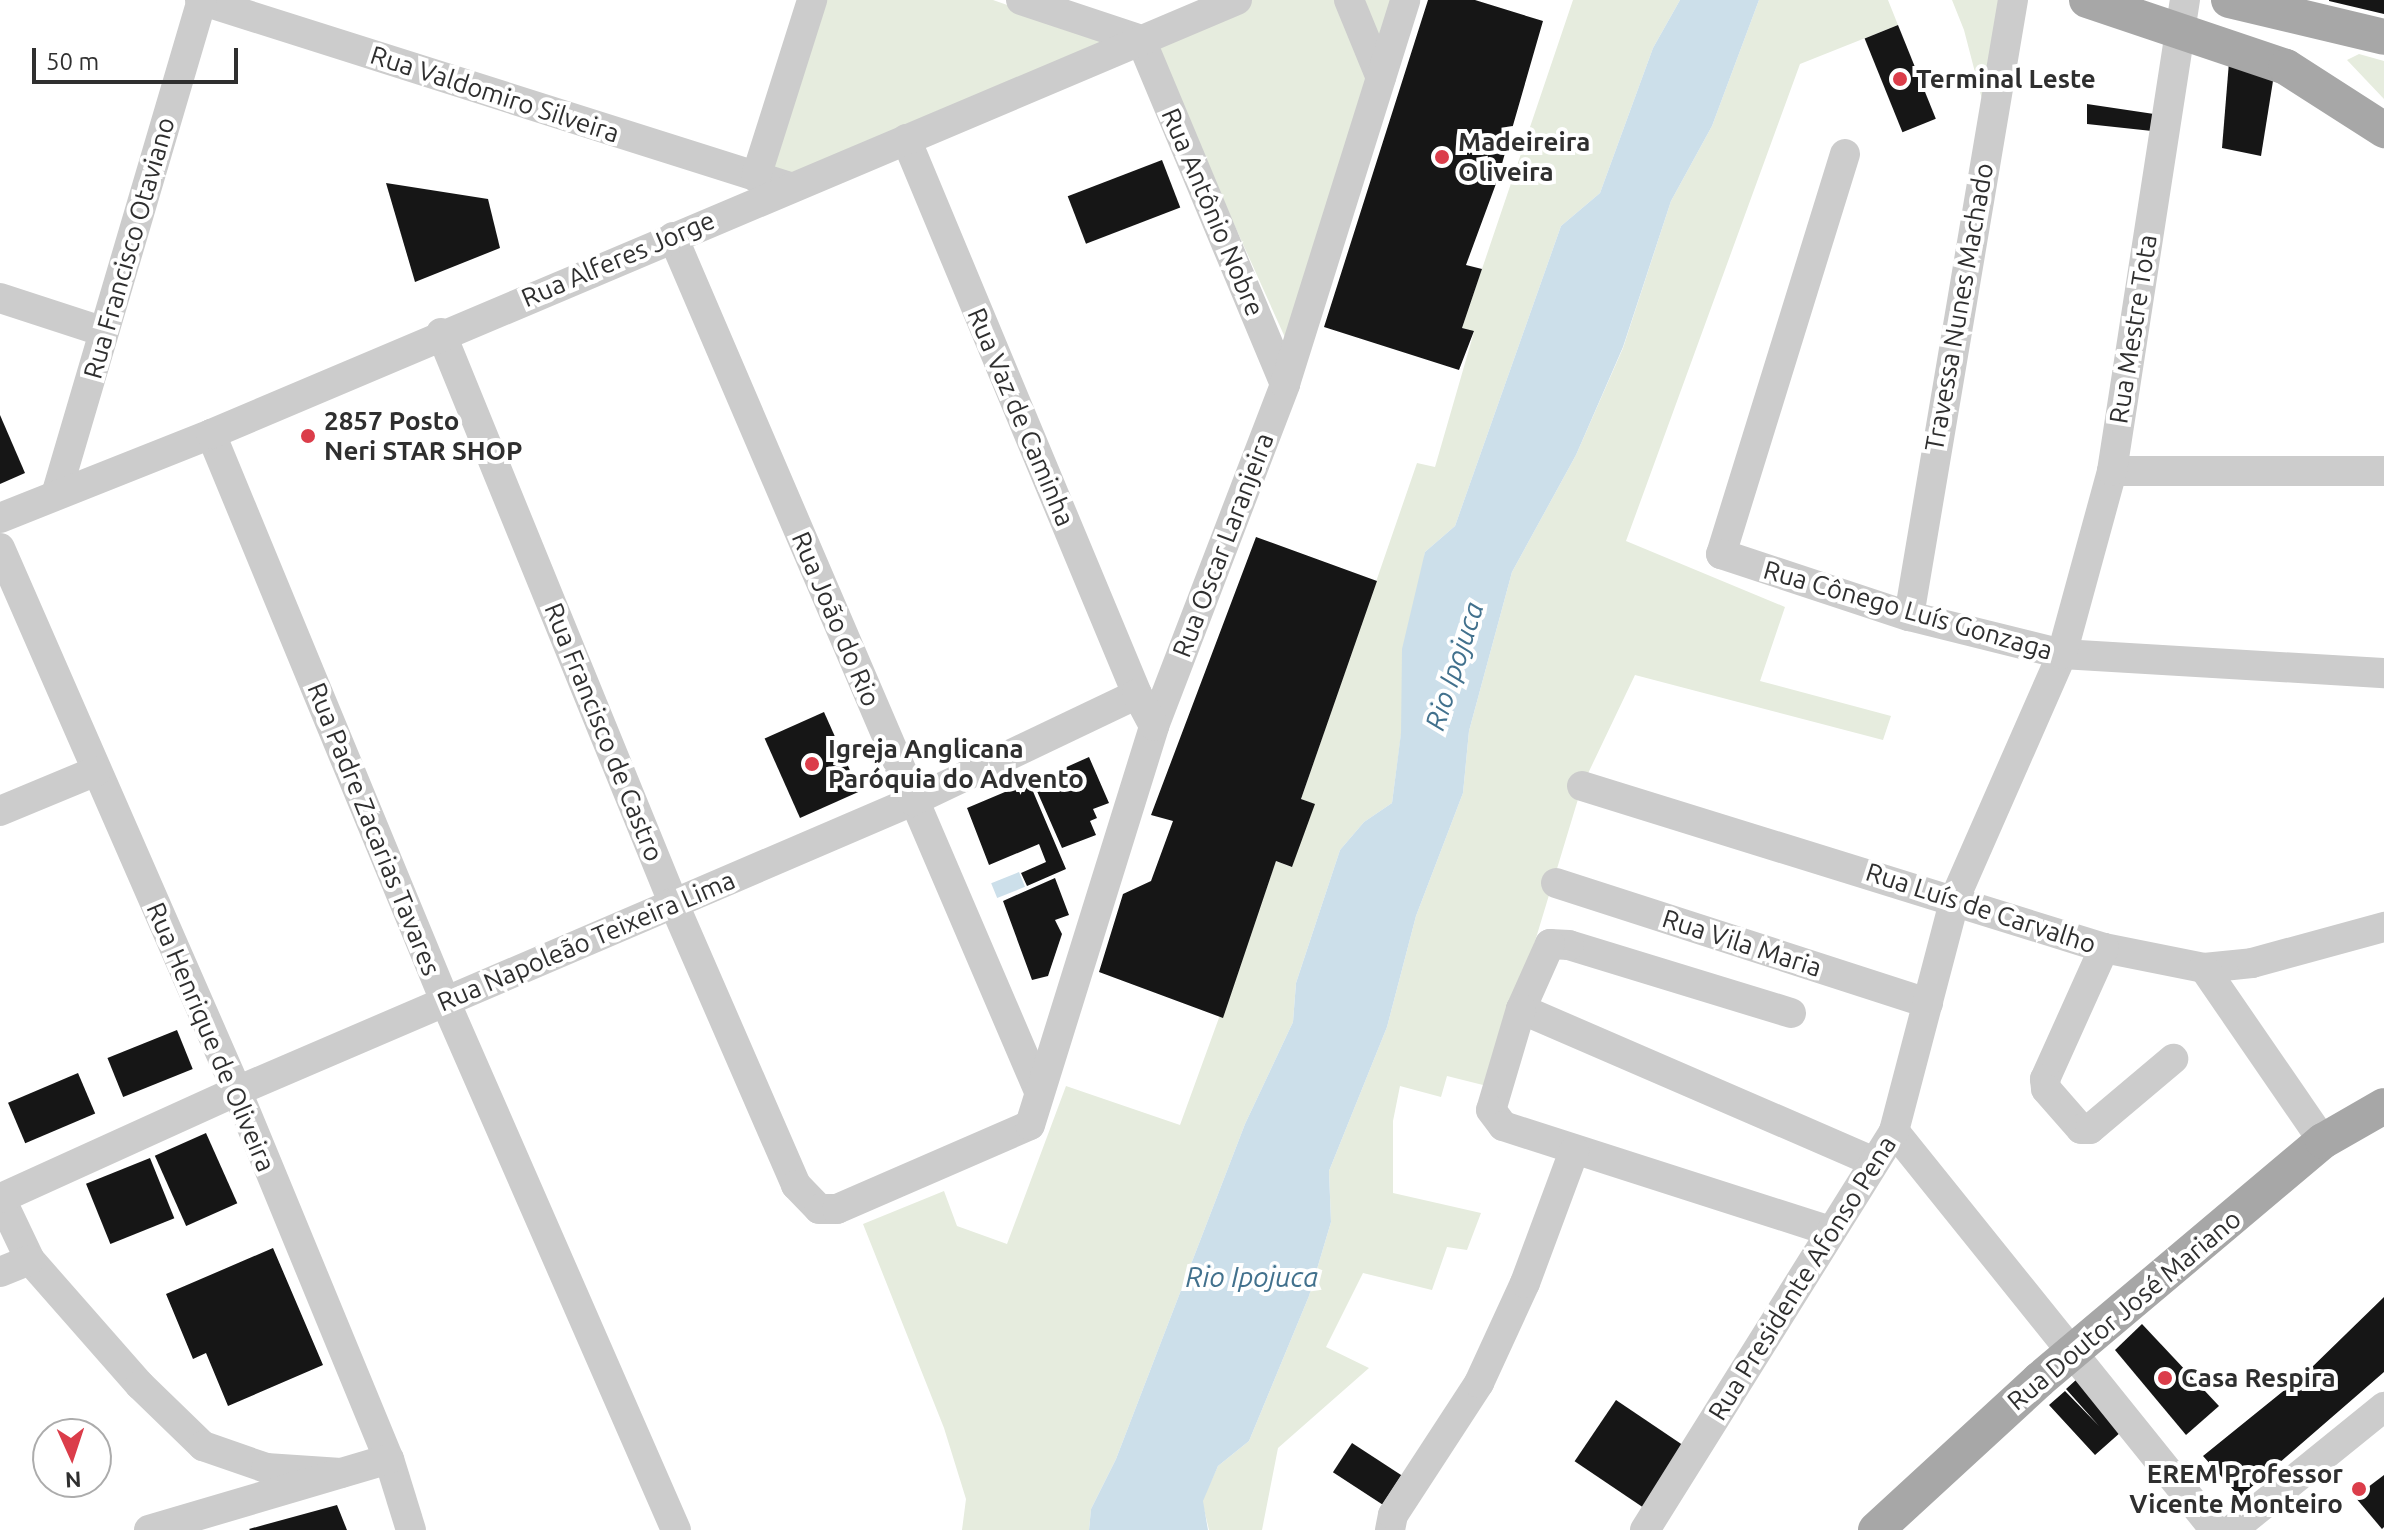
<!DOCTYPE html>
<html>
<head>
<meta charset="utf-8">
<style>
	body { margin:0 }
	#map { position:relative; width:2384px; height:1530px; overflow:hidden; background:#fff; font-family:Ubuntu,sans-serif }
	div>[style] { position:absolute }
	.green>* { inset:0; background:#e6ecde }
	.water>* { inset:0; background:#ccdfea; transform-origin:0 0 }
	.building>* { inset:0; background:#161616; transform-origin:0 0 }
	.minor>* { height:30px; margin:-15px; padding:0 15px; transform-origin:15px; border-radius:15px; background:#ccc }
	.major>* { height:36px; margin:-18px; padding:0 18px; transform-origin:18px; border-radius:18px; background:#a7a7a7 }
	.dots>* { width:22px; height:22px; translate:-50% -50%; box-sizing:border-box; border:4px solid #fff; border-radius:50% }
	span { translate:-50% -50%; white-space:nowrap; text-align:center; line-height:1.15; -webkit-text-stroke:8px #fff; paint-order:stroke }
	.poi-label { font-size:26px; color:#2f2f2f; font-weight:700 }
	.left { translate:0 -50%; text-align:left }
	.right { translate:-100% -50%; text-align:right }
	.street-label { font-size:26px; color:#2f2f2f }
	.water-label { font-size:28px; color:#42718d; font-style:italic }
	.north { position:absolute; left:32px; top:1418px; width:80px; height:80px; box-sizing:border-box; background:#fff; border:2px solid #acacac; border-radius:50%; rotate:177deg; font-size:22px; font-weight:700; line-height:32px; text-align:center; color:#2f2f2f }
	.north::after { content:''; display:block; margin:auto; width:28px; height:36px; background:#db3d4a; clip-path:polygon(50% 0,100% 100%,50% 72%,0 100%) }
	.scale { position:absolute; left:32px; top:48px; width:206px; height:36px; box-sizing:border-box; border:4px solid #2f2f2f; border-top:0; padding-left:10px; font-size:24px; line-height:28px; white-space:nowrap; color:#2f2f2f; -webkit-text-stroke:6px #fff; paint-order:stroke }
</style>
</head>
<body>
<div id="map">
	<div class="green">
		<div style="clip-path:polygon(822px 0,993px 0,1100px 37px,1103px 45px,792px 176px,767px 170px)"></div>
		<div style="clip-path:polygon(1250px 0,1344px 0,1377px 78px,1292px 353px,1152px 42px)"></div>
		<div style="clip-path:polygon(1352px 0,1402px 0,1381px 71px)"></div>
		<div style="clip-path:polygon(1573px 0,1680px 0,1653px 48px,1600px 193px,1561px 226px,1455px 526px,1425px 552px,1392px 803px,1364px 822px,1340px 850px,1296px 983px,1293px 1022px,1245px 1124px,1116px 1459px,1091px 1509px,1089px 1530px,962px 1530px,966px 1499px,944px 1428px,863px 1224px,944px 1191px,957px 1226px,1007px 1244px,1066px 1086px,1180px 1125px,1276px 861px,1291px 867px,1314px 804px,1301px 799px,1417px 463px,1435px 467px,1474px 332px,1462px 328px)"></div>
		<div style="clip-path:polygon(1759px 0,1888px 0,1898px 25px,1800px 64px,1626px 541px,1785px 607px,1760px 681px,1891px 716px,1883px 740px,1635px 675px,1582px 786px,1491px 1087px,1447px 1076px,1441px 1097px,1400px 1086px,1393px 1121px,1393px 1193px,1481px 1213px,1467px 1250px,1447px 1247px,1432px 1290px,1363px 1273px,1326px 1347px,1369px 1368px,1278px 1448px,1262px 1530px,1209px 1530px,1202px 1501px,1218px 1466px,1249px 1441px,1309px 1296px,1331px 1222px,1329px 1171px,1387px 1027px,1416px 916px,1463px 793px,1469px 731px,1512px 572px,1576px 455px,1623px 348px,1671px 201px,1712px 126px)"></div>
		<div style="clip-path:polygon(1952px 0,1999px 0,1984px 107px,1964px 30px)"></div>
		<div style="clip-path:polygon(2359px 54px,2384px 61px,2384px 99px,2347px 60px)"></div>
	</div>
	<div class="water">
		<div style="clip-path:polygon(1680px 0,1759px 0,1712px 126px,1671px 201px,1623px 347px,1576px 455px,1512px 572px,1469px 731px,1463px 793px,1416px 916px,1387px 1027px,1329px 1171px,1331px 1222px,1309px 1296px,1249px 1441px,1218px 1466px,1203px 1501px,1208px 1530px,1089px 1530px,1091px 1509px,1116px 1459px,1245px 1124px,1293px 1022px,1296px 983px,1340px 850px,1364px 822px,1392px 803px,1401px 733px,1402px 649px,1425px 552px,1455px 526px,1561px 226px,1600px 193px,1653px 48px)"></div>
		<div style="left:1019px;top:872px;width:16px;height:30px;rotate:68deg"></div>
	</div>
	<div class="building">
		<div style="clip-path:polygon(1428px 0,1475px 0,1543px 21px,1497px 181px,1466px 265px,1482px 269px,1462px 328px,1474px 331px,1459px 370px,1324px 327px)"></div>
		<div style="clip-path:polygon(2329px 0,2384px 0,2384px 14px,2329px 1px)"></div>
		<div style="left:1898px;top:25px;width:101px;height:36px;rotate:68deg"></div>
		<div style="clip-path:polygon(2229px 62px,2273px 81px,2261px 156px,2222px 148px)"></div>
		<div style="clip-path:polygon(2087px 104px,2154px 114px,2152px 131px,2087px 124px)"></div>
		<div style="left:1162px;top:160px;width:51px;height:101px;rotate:69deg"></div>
		<div style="clip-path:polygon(386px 183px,488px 199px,500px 248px,415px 282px)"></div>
		<div style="clip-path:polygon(0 415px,25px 473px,0 484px)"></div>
		<div style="clip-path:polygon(1256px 537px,1377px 581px,1301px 799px,1315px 804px,1292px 867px,1276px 861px,1223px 1018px,1099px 972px,1123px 894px,1151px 881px,1173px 821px,1151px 815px)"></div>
		<div style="left:824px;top:712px;width:87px;height:65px;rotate:66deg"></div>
		<div style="clip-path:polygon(1089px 757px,1109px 803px,1093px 809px,1097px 818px,1090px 821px,1096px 835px,1062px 848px,1033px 782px)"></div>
		<div style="clip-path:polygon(1029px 782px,1066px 869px,1027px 886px,1021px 873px,1046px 862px,1039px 844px,989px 865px,967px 808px)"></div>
		<div style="clip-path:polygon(1055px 878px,1069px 915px,1055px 920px,1062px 934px,1048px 976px,1032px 980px,1003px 901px)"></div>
		<div style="left:177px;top:1030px;width:42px;height:75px;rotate:68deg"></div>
		<div style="left:78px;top:1073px;width:44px;height:76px;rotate:67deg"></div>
		<div style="left:206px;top:1133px;width:77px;height:56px;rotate:66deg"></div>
		<div style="left:150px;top:1158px;width:65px;height:69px;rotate:68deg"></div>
		<div style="clip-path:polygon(273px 1248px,323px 1365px,228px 1406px,206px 1353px,193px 1359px,166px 1294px)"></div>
		<div style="clip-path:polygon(2384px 1297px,2384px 1372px,2240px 1497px,2203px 1456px,2308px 1371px)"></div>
		<div style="clip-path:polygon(2142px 1324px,2219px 1406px,2186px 1435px,2115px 1350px)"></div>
		<div style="clip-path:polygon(2087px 1370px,2130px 1424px,2095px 1455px,2049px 1405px,2065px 1391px,2099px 1426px,2066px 1389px)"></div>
		<div style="left:1616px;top:1400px;width:89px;height:74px;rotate:34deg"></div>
		<div style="left:1352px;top:1443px;width:59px;height:35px;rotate:33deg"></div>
		<div style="clip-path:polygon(2384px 1475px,2384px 1527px,2382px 1529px,2355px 1497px)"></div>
		<div style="clip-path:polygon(337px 1505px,347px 1530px,250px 1530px,249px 1529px)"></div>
	</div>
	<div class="minor">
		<div style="left:200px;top:0;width:619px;rotate:17.59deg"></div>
		<div style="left:1021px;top:0;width:126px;rotate:18.4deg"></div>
		<div style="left:1141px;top:40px;width:373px;rotate:67.3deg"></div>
		<div style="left:1349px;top:0;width:84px;rotate:67.7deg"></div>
		<div style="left:906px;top:139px;width:601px;rotate:67.4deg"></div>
		<div style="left:1845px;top:154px;width:419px;rotate:107.2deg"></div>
		<div style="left:1721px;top:554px;width:198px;rotate:18.3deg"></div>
		<div style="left:1909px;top:616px;width:158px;rotate:13.9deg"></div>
		<div style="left:2062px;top:654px;width:323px;rotate:3.4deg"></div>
		<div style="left:756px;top:177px;width:186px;rotate:-72.4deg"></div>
		<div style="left:673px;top:237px;width:927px;rotate:66.81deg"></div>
		<div style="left:0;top:298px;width:109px;rotate:18.1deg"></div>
		<div style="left:441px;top:333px;width:614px;rotate:67.82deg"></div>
		<div style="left:673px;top:902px;width:309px;rotate:66.5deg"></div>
		<div style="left:796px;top:1185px;width:33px;rotate:46deg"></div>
		<div style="left:819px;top:1209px;width:18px"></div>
		<div style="left:837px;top:1209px;width:210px;rotate:-23.5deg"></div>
		<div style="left:1030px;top:1125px;width:418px;rotate:-72.7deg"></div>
		<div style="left:1154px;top:726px;width:366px;rotate:-69deg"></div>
		<div style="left:1285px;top:384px;width:402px;rotate:-72.6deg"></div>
		<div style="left:211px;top:434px;width:613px;rotate:67.57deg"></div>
		<div style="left:445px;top:1001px;width:577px;rotate:66.41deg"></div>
		<div style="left:2112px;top:471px;width:272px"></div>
		<div style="left:56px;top:495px;width:516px;rotate:-73.57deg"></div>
		<div style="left:0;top:518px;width:227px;rotate:-21.7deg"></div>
		<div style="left:211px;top:434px;width:1114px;rotate:-22.93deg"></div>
		<div style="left:0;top:548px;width:592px;rotate:66.42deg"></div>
		<div style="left:237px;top:1091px;width:398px;rotate:67.6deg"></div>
		<div style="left:389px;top:1459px;width:74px;rotate:72.8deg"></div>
		<div style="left:1909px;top:616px;width:625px;rotate:-80.42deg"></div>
		<div style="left:1582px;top:786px;width:547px;rotate:17.24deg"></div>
		<div style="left:2104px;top:948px;width:102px;rotate:11.3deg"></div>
		<div style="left:2204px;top:968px;width:48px;rotate:-5.9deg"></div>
		<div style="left:2252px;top:963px;width:137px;rotate:-15.3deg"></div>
		<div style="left:0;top:811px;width:104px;rotate:-22.6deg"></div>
		<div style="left:1556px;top:883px;width:391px;rotate:17.9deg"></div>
		<div style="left:2104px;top:948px;width:144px;rotate:114.2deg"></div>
		<div style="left:2045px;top:1079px;width:10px;rotate:84deg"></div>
		<div style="left:2046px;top:1089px;width:53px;rotate:48.8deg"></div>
		<div style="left:2081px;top:1129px;width:9px"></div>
		<div style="left:2090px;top:1129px;width:109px;rotate:-40.1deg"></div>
		<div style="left:2204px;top:968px;width:210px;rotate:55.5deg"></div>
		<div style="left:1521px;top:1009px;width:385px;rotate:23.4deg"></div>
		<div style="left:1791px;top:1013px;width:232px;rotate:-163deg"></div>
		<div style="left:1569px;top:945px;width:19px;rotate:-177deg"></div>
		<div style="left:1550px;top:944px;width:71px;rotate:114deg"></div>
		<div style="left:1521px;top:1009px;width:105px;rotate:106.5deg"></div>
		<div style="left:1491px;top:1110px;width:20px;rotate:53deg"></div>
		<div style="left:1503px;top:1126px;width:343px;rotate:17.8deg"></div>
		<div style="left:1894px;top:1131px;width:512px;rotate:51.18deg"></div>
		<div style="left:0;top:1197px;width:70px;rotate:64.5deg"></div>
		<div style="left:30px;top:1260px;width:167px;rotate:48.7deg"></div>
		<div style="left:140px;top:1385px;width:88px;rotate:44.1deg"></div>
		<div style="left:203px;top:1446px;width:67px;rotate:19.2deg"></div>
		<div style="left:266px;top:1468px;width:75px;rotate:3.8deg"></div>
		<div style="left:1px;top:1198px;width:259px;rotate:-24.4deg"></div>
		<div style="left:237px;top:1091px;width:736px;rotate:-23.22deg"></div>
		<div style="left:913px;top:801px;width:248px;rotate:-25.5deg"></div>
		<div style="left:1137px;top:694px;width:36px;rotate:62deg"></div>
		<div style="left:0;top:1272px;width:32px;rotate:-22deg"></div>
		<div style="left:149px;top:1530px;width:250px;rotate:-16.5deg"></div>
		<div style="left:1390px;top:1530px;width:15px;rotate:-79deg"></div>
		<div style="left:1393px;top:1515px;width:158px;rotate:-56.9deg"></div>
		<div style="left:1479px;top:1383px;width:110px;rotate:-65.3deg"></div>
		<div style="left:1525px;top:1283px;width:141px;rotate:-69.6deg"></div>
		<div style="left:1645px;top:1530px;width:470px;rotate:-58deg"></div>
		<div style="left:1894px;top:1131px;width:241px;rotate:-75.3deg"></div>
		<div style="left:1955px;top:898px;width:266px;rotate:-66.3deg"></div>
		<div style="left:2062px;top:654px;width:190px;rotate:-74.7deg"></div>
		<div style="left:2112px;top:471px;width:477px;rotate:-81.2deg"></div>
		<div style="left:2232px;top:1530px;width:196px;rotate:-39deg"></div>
	</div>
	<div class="major">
		<div style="left:2087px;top:0;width:210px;rotate:18.6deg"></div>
		<div style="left:2286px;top:67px;width:117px;rotate:32.7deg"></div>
		<div style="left:2229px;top:0;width:159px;rotate:13.4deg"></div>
		<div style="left:1876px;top:1530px;width:222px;rotate:-42.6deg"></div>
		<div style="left:2039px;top:1380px;width:371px;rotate:-40.1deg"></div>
		<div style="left:2323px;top:1141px;width:70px;rotate:-29.8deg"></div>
	</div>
	<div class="dots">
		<div style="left:1900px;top:79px;background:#db3d4a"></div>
		<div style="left:1442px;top:157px;background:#db3d4a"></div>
		<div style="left:308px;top:436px;background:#db3d4a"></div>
		<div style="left:812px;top:764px;background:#db3d4a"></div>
		<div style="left:2165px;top:1378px;background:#db3d4a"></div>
		<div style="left:2359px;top:1489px;background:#db3d4a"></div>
	</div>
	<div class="poi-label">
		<span class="left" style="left:1916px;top:79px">Terminal Leste</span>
		<span class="left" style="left:1458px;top:157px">Madeireira<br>Oliveira</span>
		<span class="left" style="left:324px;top:436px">2857 Posto<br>Neri STAR SHOP</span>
		<span class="left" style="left:828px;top:764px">Igreja Anglicana<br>Paróquia do Advento</span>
		<span class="left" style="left:2181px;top:1378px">Casa Respira</span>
		<span class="right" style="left:2343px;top:1489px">EREM Professor<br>Vicente Monteiro</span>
	</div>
	<div class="street-label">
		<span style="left:495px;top:94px;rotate:18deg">Rua Valdomiro Silveira</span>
		<span style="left:1213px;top:212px;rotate:67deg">Rua Antônio Nobre</span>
		<span style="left:129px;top:248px;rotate:-74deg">Rua Francisco Otaviano</span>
		<span style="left:618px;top:259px;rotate:-23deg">Rua Alferes Jorge</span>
		<span style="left:1959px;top:307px;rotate:-80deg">Travessa Nunes Machado</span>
		<span style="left:2133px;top:329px;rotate:-81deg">Rua Mestre Tota</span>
		<span style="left:1021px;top:417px;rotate:67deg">Rua Vaz de Caminha</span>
		<span style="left:1223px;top:545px;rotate:-69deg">Rua Oscar Laranjeira</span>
		<span style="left:1908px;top:610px;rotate:16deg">Rua Cônego Luís Gonzaga</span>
		<span style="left:836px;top:619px;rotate:67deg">Rua João do Rio</span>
		<span style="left:604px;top:732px;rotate:68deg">Rua Francisco de Castro</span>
		<span style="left:374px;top:829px;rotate:68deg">Rua Padre Zacarias Tavares</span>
		<span style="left:1981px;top:908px;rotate:18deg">Rua Luís de Carvalho</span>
		<span style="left:586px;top:941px;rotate:-23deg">Rua Napoleão Teixeira Lima</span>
		<span style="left:1742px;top:943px;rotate:18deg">Rua Vila Maria</span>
		<span style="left:211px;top:1037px;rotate:67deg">Rua Henrique de Oliveira</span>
		<span style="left:1802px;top:1278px;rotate:-58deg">Rua Presidente Afonso Pena</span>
		<span style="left:2124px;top:1310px;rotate:-40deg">Rua Doutor José Mariano</span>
	</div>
	<div class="water-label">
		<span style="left:1454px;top:666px;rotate:-72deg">Rio Ipojuca</span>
		<span style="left:1252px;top:1277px">Rio Ipojuca</span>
	</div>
	<div class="north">N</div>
	<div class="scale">50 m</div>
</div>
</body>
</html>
